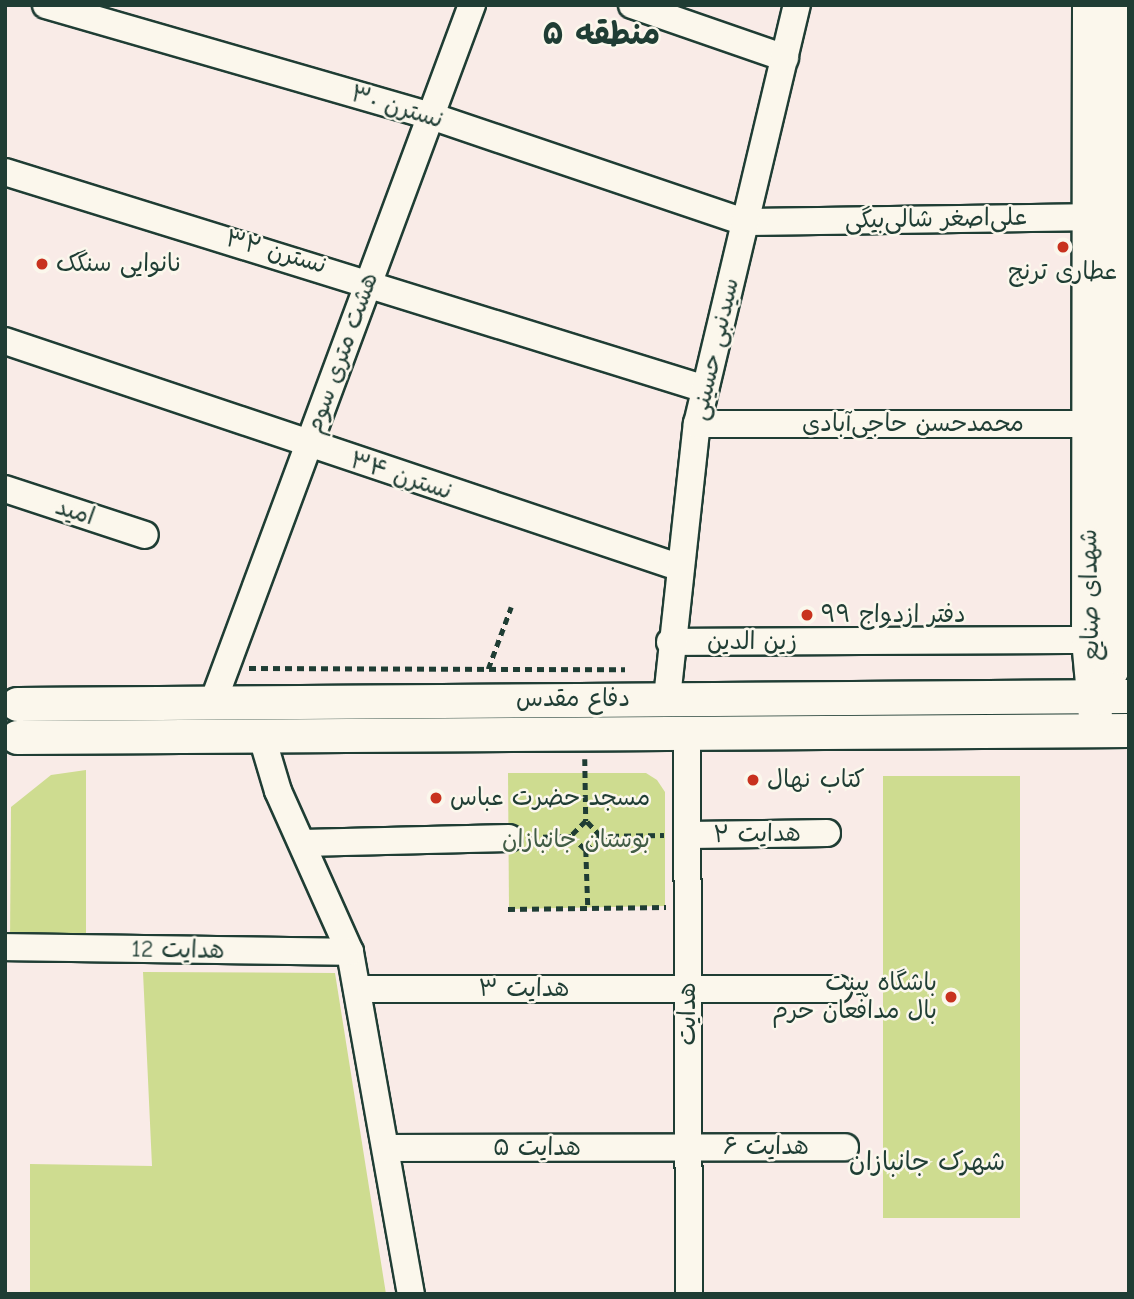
<!DOCTYPE html>
<html>
<head>
<meta charset="utf-8">
<style>
	body { margin:0 }
	#map { position:relative; width:1134px; height:1299px; overflow:hidden; background:#f9ebe7; font-family:"Comic Neue","Playpen Sans Arabic",sans-serif }
	div>[style] { position:absolute }
	.green>* { inset:0; background:#cedc90; transform-origin:0 0 }
	.path>* { height:4.5px; margin-top:-2.25px; transform-origin:0; background:repeating-linear-gradient(90deg,#1f3d34 0 7px,transparent 0 12px) }
	.roads { filter:drop-shadow(2px 0 #1f3d34) drop-shadow(-2px 0 #1f3d34) drop-shadow(0 2px #1f3d34) drop-shadow(0 -2px #1f3d34) }
	.minor>* { height:26px; margin:-13px; padding:0 13px; transform-origin:13px; border-radius:13px; background:#fbf7ec }
	.tertiary>* { height:33px; margin:-16.5px; padding:0 16.5px; transform-origin:16.5px; border-radius:16.5px; background:#fbf7ec }
	.dots>* { width:19px; height:19px; translate:-50% -50%; box-sizing:border-box; border:4px solid #fbf7ec; border-radius:50% }
	span { translate:-50% -50%; white-space:nowrap; text-align:center; line-height:1.15; -webkit-text-stroke:5px #fbf7ec; paint-order:stroke }
	.street-label { font-size:24px; color:#1f3d34 }
	.poi-label { font-size:24px; color:#1f3d34 }
	.left { translate:0 -50%; text-align:left }
	.right { translate:-100% -50%; text-align:right }
	.park-label { font-size:24px; color:#425d46 }
	.neighbourhood-label { font-size:26px; color:#1f3d34 }
	.district-label { font-size:32px; color:#1f3d34; font-weight:700 }
	.frame { position:absolute; inset:0; border:7px solid #1f3d34; pointer-events:none }
</style>
</head>
<body>
<div id="map">
	<div class="green">
		<div style="clip-path:polygon(86px 770px,86px 941px,10px 941px,11px 807px,51px 775px)"></div>
		<div style="clip-path:polygon(508px 773px,646px 773px,657px 780px,665px 792px,665px 906px,509px 909px)"></div>
		<div style="left:1020px;top:776px;width:442px;height:137px;rotate:90deg"></div>
		<div style="clip-path:polygon(143px 972px,335px 973px,386px 1294px,30px 1294px,30px 1164px,152px 1166px)"></div>
	</div>
	<div class="path">
		<div style="left:249px;top:668px;width:376px;rotate:0.2deg"></div>
		<div style="left:488px;top:669px;width:66px;rotate:-69.6deg"></div>
		<div style="left:585px;top:759px;width:62px;rotate:89.1deg"></div>
		<div style="left:600px;top:836px;width:21px;rotate:-133deg"></div>
		<div style="left:586px;top:821px;width:21px;rotate:135deg"></div>
		<div style="left:571px;top:836px;width:21px;rotate:43deg"></div>
		<div style="left:586px;top:850px;width:20px;rotate:-45deg"></div>
		<div style="left:600px;top:836px;width:64px;rotate:-0.9deg"></div>
		<div style="left:531px;top:837px;width:40px;rotate:-1.4deg"></div>
		<div style="left:586px;top:850px;width:58px;rotate:88deg"></div>
		<div style="left:508px;top:909px;width:158px;rotate:-0.7deg"></div>
	</div>
	<div class="roads">
		<div class="minor">
			<div style="left:46px;top:5px;width:401px;rotate:16.1deg"></div>
			<div style="left:431px;top:116px;width:330px;rotate:18.7deg"></div>
			<div style="left:744px;top:222px;width:362px;rotate:-0.8deg"></div>
			<div style="left:632px;top:5px;width:162px;rotate:19.1deg"></div>
			<div style="left:5px;top:172px;width:733px;rotate:17.22deg"></div>
			<div style="left:5px;top:341px;width:710px;rotate:18.56deg"></div>
			<div style="left:697px;top:424px;width:409px"></div>
			<div style="left:5px;top:489px;width:147px;rotate:18.2deg"></div>
			<div style="left:670px;top:642px;width:436px;rotate:-0.3deg"></div>
			<div style="left:667px;top:698px;width:276px;rotate:-83.8deg"></div>
			<div style="left:697px;top:424px;width:431px;rotate:-76.6deg"></div>
			<div style="left:213px;top:702px;width:744px;rotate:-69.62deg"></div>
			<div style="left:261px;top:734px;width:59px;rotate:73.4deg"></div>
			<div style="left:278px;top:791px;width:176px;rotate:65.9deg"></div>
			<div style="left:350px;top:952px;width:347px;rotate:79.9deg"></div>
			<div style="left:687px;top:735px;width:559px;rotate:89.8deg"></div>
			<div style="left:688px;top:835px;width:139px;rotate:-0.8deg"></div>
			<div style="left:303px;top:843px;width:206px;rotate:-1.4deg"></div>
			<div style="left:5px;top:947px;width:345px;rotate:0.8deg"></div>
			<div style="left:360px;top:989px;width:478px"></div>
			<div style="left:386px;top:1148px;width:459px;rotate:-0.1deg"></div>
		</div>
		<div class="tertiary">
			<div style="left:1089px;top:5px;width:634px;rotate:90.09deg"></div>
			<div style="left:1088px;top:639px;width:77px;rotate:84.8deg"></div>
			<div style="left:1097px;top:697px;width:45px;rotate:-62.3deg"></div>
			<div style="left:1118px;top:657px;width:652px;rotate:-90.18deg"></div>
			<div style="left:17px;top:704px;width:1112px;rotate:-0.41deg"></div>
			<div style="left:17px;top:737px;width:1112px;rotate:-0.36deg"></div>
		</div>
	</div>
	<div class="dots">
		<div style="left:1063px;top:247px;background:#c8321e"></div>
		<div style="left:42px;top:264px;background:#c8321e"></div>
		<div style="left:807px;top:615px;background:#c8321e"></div>
		<div style="left:753px;top:780px;background:#c8321e"></div>
		<div style="left:436px;top:798px;background:#c8321e"></div>
		<div style="left:951px;top:997px;background:#c8321e"></div>
	</div>
	<div class="street-label">
		<span style="left:397px;top:107px;rotate:17deg">نسترن ۳۰</span>
		<span style="left:936px;top:219px;rotate:-1deg">علی‌اصغر شالی‌بیگی</span>
		<span style="left:276px;top:252px;rotate:16deg">نسترن ۳۲</span>
		<span style="left:715px;top:349px;rotate:-77deg">سیدنبی حسینی</span>
		<span style="left:342px;top:353px;rotate:-70deg">هشت متری سوم</span>
		<span style="left:913px;top:424px">محمدحسن حاجی‌آبادی</span>
		<span style="left:401px;top:476px;rotate:18deg">نسترن ۳۴</span>
		<span style="left:75px;top:512px;rotate:18deg">امید</span>
		<span style="left:1090px;top:595px;rotate:-91deg">شهدای صنایع</span>
		<span style="left:752px;top:642px">زین الدین</span>
		<span style="left:573px;top:699px">دفاع مقدس</span>
		<span style="left:757px;top:834px;rotate:-1deg">هدایت ۲</span>
		<span style="left:178px;top:950px;rotate:1deg">هدایت 12</span>
		<span style="left:524px;top:989px">هدایت ۳</span>
		<span style="left:688px;top:1014px;rotate:-90deg">هدایت</span>
		<span style="left:766px;top:1147px">هدایت ۶</span>
		<span style="left:537px;top:1148px">هدایت ۵</span>
	</div>
	<div class="poi-label">
		<span class="left" style="left:56px;top:264px">نانوایی سنگک</span>
		<span style="left:1063px;top:272px">عطاری ترنج</span>
		<span class="left" style="left:821px;top:615px">دفتر ازدواج ۹۹</span>
		<span class="left" style="left:767px;top:780px">کتاب نهال</span>
		<span class="left" style="left:450px;top:798px">مسجد حضرت عباس</span>
		<span class="right" style="left:937px;top:997px">باشگاه پینت<br>بال مدافعان حرم</span>
	</div>
	<div class="park-label">
		<span style="left:576px;top:840px">بوستان جانبازان</span>
	</div>
	<div class="neighbourhood-label">
		<span style="left:927px;top:1163px">شهرک جانبازان</span>
	</div>
	<div class="district-label">
		<span style="left:601px;top:34px">منطقه ۵</span>
	</div>
	<div class="frame"></div>
</div>
</body>
</html>
